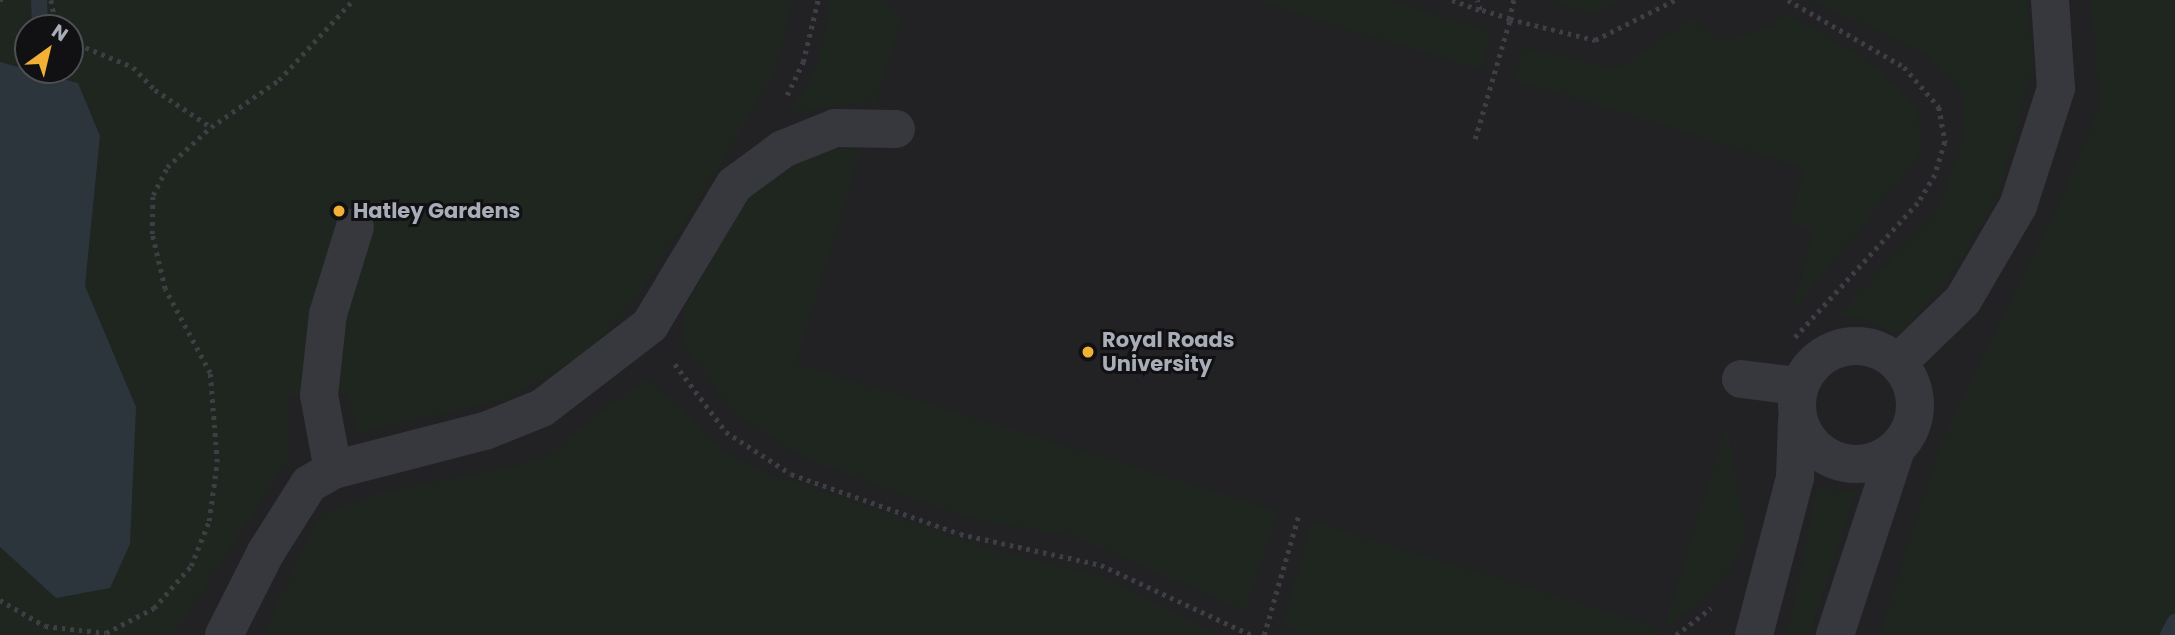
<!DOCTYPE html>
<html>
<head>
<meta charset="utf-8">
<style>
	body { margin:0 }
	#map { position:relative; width:2175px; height:635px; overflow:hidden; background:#161618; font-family:Poppins,sans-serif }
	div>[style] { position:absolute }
	.built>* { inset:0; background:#222225 }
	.green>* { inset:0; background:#1e261f }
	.water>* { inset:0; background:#2c353c }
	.stream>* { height:16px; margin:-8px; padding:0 8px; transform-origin:8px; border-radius:8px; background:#2c353c }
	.path>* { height:4.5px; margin-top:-2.25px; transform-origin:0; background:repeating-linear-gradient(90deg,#3d3f44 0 3.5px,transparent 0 8.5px) }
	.minor>* { height:38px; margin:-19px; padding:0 19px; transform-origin:19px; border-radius:19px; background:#37383d }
	.minor>.ring { margin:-19px; padding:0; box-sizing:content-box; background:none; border:38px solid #37383d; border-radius:50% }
	.dots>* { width:19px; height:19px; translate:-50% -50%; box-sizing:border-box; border:4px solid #111113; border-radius:50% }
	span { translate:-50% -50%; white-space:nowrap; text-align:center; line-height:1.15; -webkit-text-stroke:6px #111113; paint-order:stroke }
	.poi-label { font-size:21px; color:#a8adb8; font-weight:700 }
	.left { translate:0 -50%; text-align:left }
	.north { position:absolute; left:14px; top:14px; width:70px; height:70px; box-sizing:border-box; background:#111113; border:2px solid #4d4f55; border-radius:50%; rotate:34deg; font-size:19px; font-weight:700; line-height:28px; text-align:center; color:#a8adb8 }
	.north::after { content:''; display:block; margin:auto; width:24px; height:32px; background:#f2b134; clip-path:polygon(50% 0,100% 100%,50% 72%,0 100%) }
</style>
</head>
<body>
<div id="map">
	<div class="built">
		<div style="clip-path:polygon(evenodd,0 0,2175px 0,2175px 635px,0 635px,0 0,28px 28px,70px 28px,70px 70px,28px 70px,28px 28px)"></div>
	</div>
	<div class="green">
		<div style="clip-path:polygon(0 0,793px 0,776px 69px,722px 162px,641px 292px,588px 352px,506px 399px,358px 433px,346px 393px,287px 397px,290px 456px,174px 635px,0 635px,0 547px,56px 598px,136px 407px,85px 286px,100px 136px,78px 83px,41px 70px,70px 70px,70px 28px,28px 28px,28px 67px,0 62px)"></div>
		<div style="clip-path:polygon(830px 0,886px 0,901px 18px,876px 102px,789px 113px,818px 65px)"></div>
		<div style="clip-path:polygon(1253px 0,1389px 0,1491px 32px,1481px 70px)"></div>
		<div style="clip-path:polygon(1551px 0,1620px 0,1592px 15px)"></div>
		<div style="clip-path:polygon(1811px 0,2027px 0,2034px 65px,1997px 199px,1946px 282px,1898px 336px,1871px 320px,1838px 315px,1938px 210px,1962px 144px,1965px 98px,1926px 54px)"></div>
		<div style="clip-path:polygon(2091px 0,2175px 0,2175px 635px,1879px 635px,1941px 444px,2063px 194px,2100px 105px)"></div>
		<div style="clip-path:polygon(1789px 13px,1877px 67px,1917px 109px,1922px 147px,1905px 175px,1792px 311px,1813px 232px,1789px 220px,1805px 169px,1515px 80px,1522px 47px,1616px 69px,1693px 19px,1720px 42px,1772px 26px)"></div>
		<div style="clip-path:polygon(821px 146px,861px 150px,796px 363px,1279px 511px,1245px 611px,1074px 536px,967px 518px,803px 458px,733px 412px,682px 344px,685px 306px,755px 184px)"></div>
		<div style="clip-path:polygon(646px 378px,682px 407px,717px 446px,764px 472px,1000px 552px,1103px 576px,1216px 635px,262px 635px,321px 514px,379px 493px,539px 460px)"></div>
		<div style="clip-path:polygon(1727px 423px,1745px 536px,1733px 565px,1709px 595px,1656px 635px,1307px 635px,1282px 624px,1312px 521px,1664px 629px)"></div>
		<div style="clip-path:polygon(1817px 487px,1856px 491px,1810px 635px,1787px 635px)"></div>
	</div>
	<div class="water">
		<div style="clip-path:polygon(0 62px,78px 83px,100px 136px,85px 286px,136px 407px,130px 544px,110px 588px,56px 598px,0 547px)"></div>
	</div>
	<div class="stream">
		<div style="left:39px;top:0;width:28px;rotate:88deg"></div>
		<div style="left:2168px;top:635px;width:15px;rotate:-62deg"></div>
	</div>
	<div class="path">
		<div style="left:0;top:0;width:8px"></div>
		<div style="left:51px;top:0;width:29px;rotate:78deg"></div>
		<div style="left:1452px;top:0;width:29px;rotate:20deg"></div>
		<div style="left:1514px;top:0;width:19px;rotate:102deg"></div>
		<div style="left:1510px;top:19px;width:88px;rotate:13.9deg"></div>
		<div style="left:1595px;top:40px;width:89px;rotate:-26.6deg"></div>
		<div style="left:1788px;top:0;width:134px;rotate:30deg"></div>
		<div style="left:1904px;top:67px;width:53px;rotate:48.8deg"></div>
		<div style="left:1939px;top:107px;width:36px;rotate:80deg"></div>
		<div style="left:1945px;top:142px;width:34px;rotate:107deg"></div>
		<div style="left:1935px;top:175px;width:33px;rotate:121deg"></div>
		<div style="left:1918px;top:203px;width:185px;rotate:132.4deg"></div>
		<div style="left:70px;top:41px;width:68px;rotate:22.4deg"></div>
		<div style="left:133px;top:67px;width:32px;rotate:46deg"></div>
		<div style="left:155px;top:90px;width:67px;rotate:33.5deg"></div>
		<div style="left:787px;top:95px;width:37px;rotate:-64deg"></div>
		<div style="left:803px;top:62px;width:64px;rotate:-76.4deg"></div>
		<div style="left:1475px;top:139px;width:125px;rotate:-73.7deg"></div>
		<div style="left:1510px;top:19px;width:31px;rotate:-163deg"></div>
		<div style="left:1480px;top:10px;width:10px;rotate:-107deg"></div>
		<div style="left:675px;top:364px;width:85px;rotate:53.1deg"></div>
		<div style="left:726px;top:432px;width:77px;rotate:32.9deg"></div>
		<div style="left:791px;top:474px;width:179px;rotate:19.5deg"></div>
		<div style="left:960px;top:534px;width:144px;rotate:12.4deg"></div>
		<div style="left:1101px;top:565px;width:166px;rotate:25deg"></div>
		<div style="left:0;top:600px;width:52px;rotate:30deg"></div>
		<div style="left:45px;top:626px;width:61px;rotate:6.5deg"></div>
		<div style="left:106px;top:633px;width:54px;rotate:-27.5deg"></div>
		<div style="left:154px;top:608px;width:56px;rotate:-48.6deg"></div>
		<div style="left:191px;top:566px;width:48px;rotate:-68.2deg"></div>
		<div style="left:209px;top:521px;width:60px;rotate:-82.3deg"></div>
		<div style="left:217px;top:462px;width:89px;rotate:-94.5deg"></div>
		<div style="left:210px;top:373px;width:95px;rotate:-118.2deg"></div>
		<div style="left:165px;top:289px;width:57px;rotate:-103.3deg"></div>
		<div style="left:152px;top:234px;width:39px;rotate:-89deg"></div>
		<div style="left:153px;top:195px;width:31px;rotate:-63deg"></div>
		<div style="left:167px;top:167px;width:59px;rotate:-42.3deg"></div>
		<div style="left:211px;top:127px;width:83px;rotate:-34.7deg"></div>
		<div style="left:279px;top:80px;width:109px;rotate:-47.2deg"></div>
		<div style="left:1264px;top:635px;width:123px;rotate:-73.9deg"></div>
		<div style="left:1676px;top:635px;width:44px;rotate:-37.6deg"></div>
	</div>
	<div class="minor">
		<div class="ring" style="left:1797px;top:346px;width:80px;height:80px"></div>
		<div style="left:1899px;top:362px;width:89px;rotate:-44.1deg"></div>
		<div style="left:1963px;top:300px;width:109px;rotate:-59.7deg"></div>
		<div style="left:2018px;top:206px;width:124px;rotate:-72.1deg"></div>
		<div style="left:2056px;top:88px;width:88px;rotate:-93.9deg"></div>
		<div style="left:1741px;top:379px;width:57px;rotate:7deg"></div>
		<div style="left:333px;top:470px;width:76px;rotate:-100.6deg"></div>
		<div style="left:319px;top:395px;width:81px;rotate:-83.7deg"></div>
		<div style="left:328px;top:314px;width:91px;rotate:-72.8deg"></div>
		<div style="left:224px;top:635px;width:93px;rotate:-63.2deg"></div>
		<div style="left:266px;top:552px;width:80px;rotate:-57.7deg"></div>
		<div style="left:309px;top:484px;width:28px;rotate:-30deg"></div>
		<div style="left:333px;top:470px;width:157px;rotate:-14.4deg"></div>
		<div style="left:485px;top:431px;width:61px;rotate:-22deg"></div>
		<div style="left:542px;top:408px;width:136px;rotate:-37.5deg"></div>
		<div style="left:650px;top:325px;width:163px;rotate:-59deg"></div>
		<div style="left:734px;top:185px;width:61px;rotate:-36.3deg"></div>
		<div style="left:783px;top:149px;width:56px;rotate:-22deg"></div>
		<div style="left:835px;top:128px;width:61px;rotate:0.9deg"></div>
		<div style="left:1754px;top:635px;width:162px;rotate:-75.4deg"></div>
		<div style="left:1795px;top:478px;width:58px;rotate:-88deg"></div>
		<div style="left:1835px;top:635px;width:193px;rotate:-71.8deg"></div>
	</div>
	<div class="dots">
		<div style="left:339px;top:211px;background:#f2b134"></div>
		<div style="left:1088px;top:352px;background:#f2b134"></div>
	</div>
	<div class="poi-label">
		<span class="left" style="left:353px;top:211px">Hatley Gardens</span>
		<span class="left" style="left:1102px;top:352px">Royal Roads<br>University</span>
	</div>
	<div class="north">N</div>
</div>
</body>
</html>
